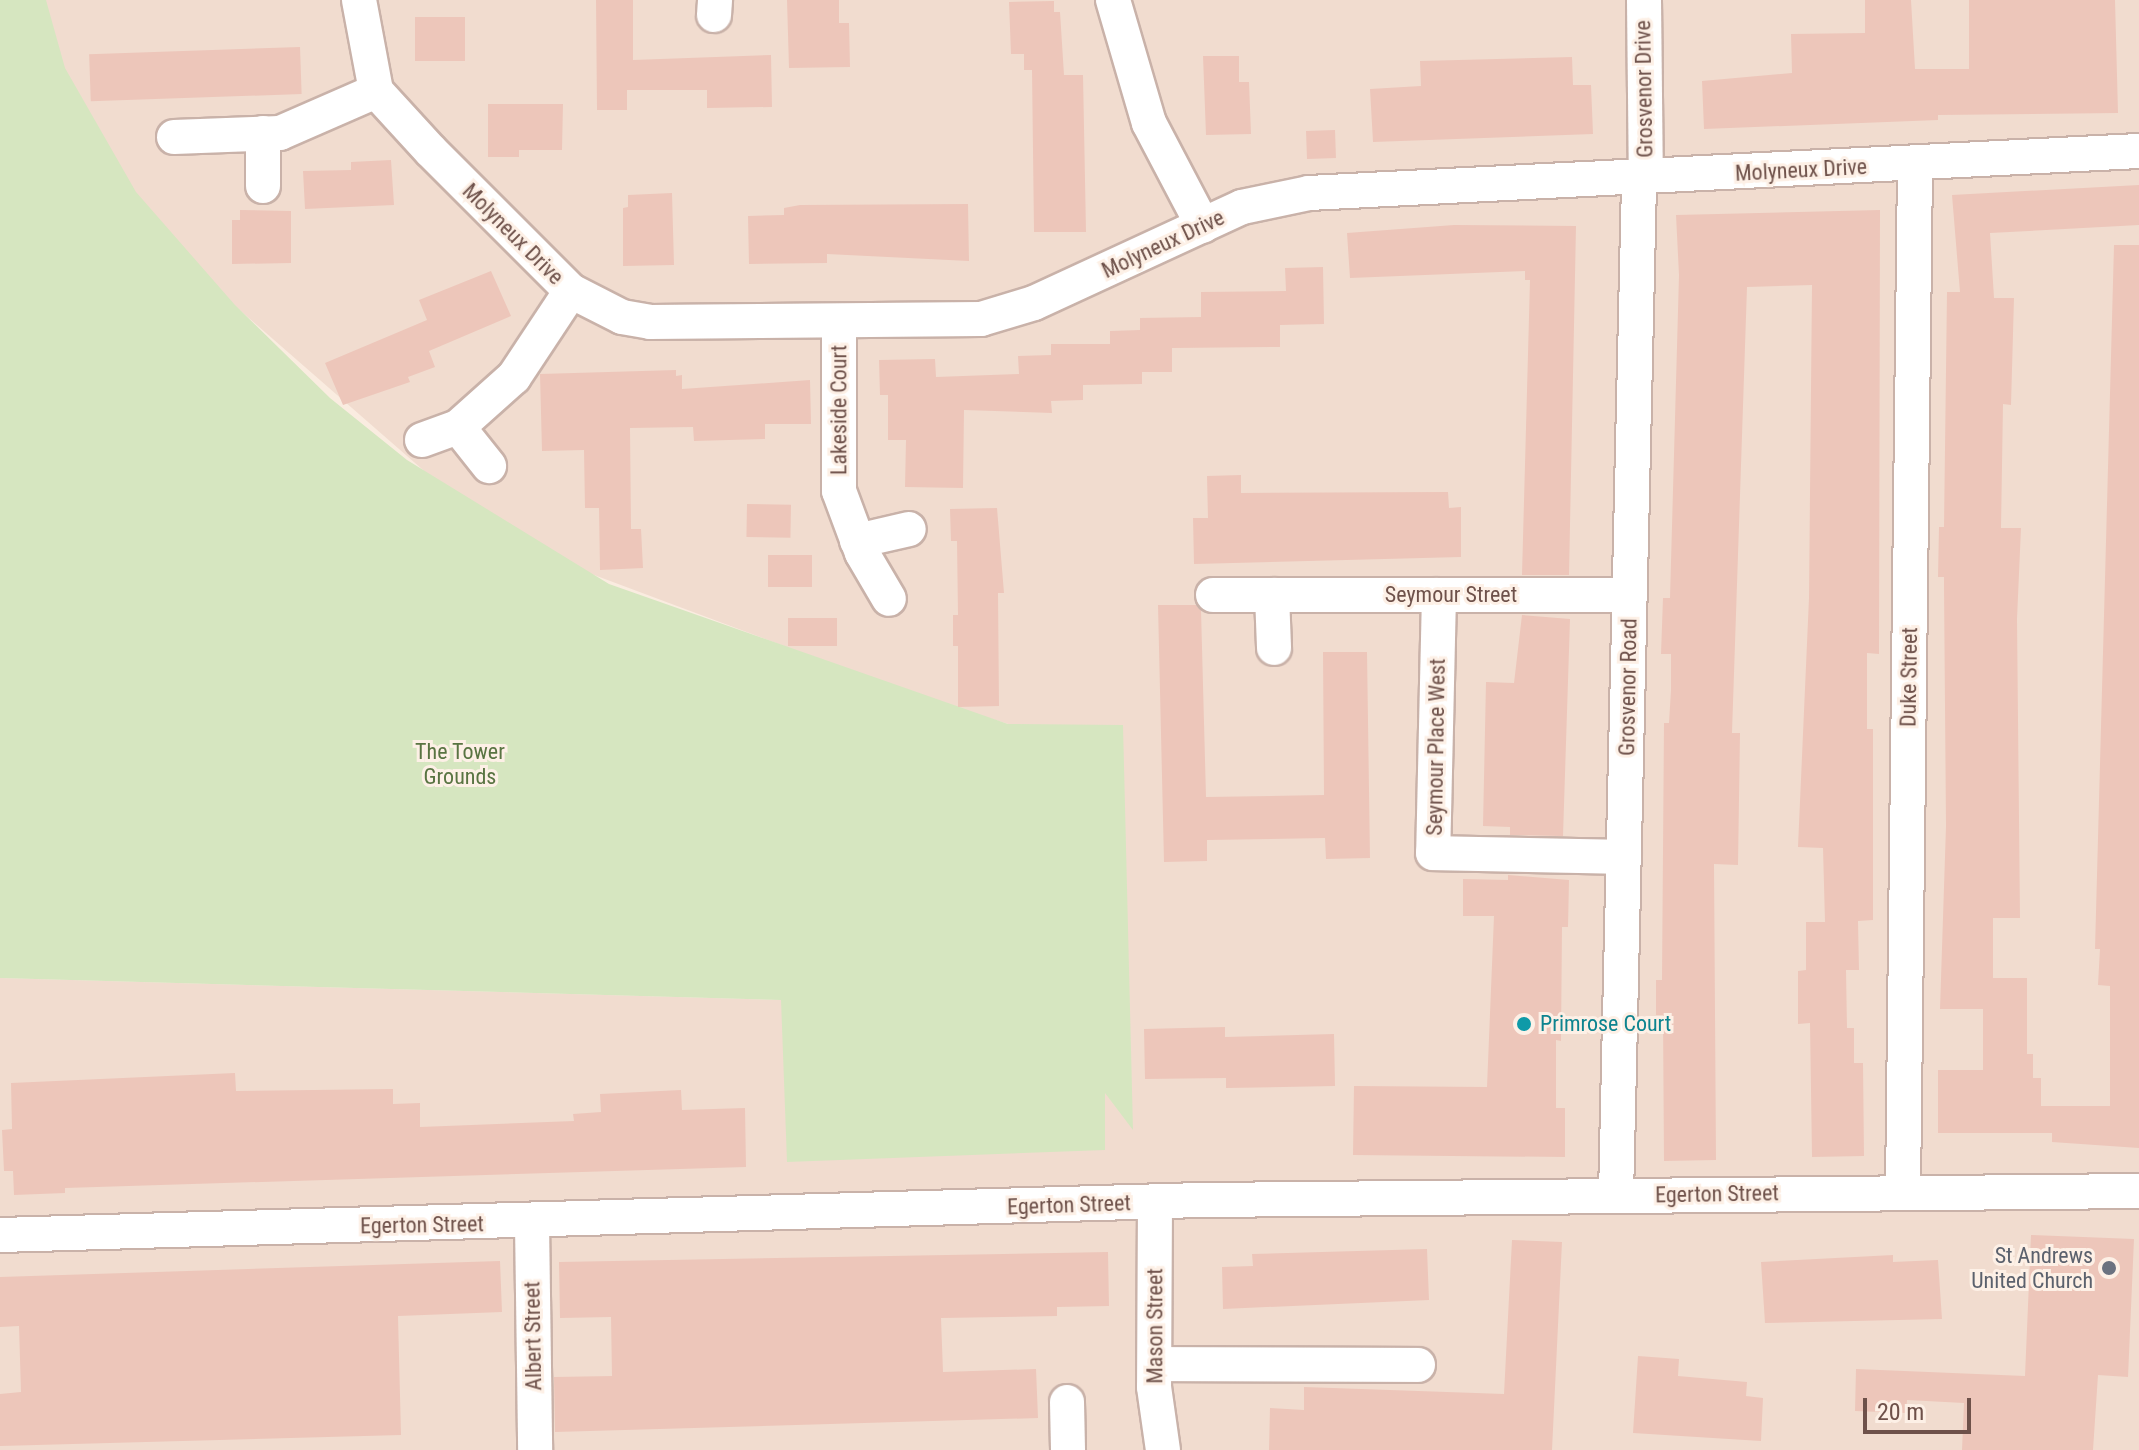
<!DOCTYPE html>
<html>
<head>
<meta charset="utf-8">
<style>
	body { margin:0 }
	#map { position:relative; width:2139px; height:1450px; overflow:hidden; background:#faece0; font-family:"Roboto Condensed",sans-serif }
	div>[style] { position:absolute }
	.residential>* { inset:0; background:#f1dccf }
	.green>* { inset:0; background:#d6e6c0 }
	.building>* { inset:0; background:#edc6ba; transform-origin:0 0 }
	.roads { filter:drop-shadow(2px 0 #c9b2a9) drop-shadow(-2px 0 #c9b2a9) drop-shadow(0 2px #c9b2a9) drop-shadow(0 -2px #c9b2a9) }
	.minor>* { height:34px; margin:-17px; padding:0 17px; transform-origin:17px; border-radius:17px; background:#fff }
	.dots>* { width:22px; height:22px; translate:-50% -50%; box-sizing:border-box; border:4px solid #fdf0e6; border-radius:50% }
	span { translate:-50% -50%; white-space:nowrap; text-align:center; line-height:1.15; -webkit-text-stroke:6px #fdf0e6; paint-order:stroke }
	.street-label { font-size:22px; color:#6e514a }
	.park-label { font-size:22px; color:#597442 }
	.culture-label { font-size:22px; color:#0d838f }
	.left { translate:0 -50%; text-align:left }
	.worship-label { font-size:22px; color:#5b616d }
	.right { translate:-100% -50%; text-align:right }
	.scale { position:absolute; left:1863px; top:1398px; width:108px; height:36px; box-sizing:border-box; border:4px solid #6e514a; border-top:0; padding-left:10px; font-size:24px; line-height:28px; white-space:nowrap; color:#6e514a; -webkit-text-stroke:6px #fdf0e6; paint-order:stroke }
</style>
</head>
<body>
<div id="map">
	<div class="residential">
		<div style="clip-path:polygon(22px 0,2139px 0,2139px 1450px,0 1450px,0 978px,782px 1000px,1109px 755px,918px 696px,562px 563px,446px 490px,40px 136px)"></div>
	</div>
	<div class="green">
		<div style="clip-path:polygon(0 0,46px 0,65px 68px,136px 192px,235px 305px,330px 398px,407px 460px,609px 584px,1008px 724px,1123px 725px,1133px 1130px,1105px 1093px,1105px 1150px,787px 1162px,781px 1000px,0 978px)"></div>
	</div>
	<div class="building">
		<div style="clip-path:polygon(596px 0,633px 0,633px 60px,771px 55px,772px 107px,707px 108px,707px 90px,627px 90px,627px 110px,597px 110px)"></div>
		<div style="clip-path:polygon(787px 0,839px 0,839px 23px,849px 23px,850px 67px,789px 68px)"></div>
		<div style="clip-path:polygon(1865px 0,1911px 0,1915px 69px,1969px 69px,1969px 0,2115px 0,2118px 113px,1938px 115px,1938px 120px,1704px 129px,1702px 81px,1792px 73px,1791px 34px,1865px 33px)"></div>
		<div style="clip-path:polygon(1054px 1px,1054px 12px,1060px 12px,1064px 75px,1083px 75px,1086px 232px,1034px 232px,1032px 70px,1024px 70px,1024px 54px,1011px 54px,1009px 2px)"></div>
		<div style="left:415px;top:17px;width:50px;height:44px"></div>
		<div style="left:300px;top:47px;width:47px;height:211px;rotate:88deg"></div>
		<div style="clip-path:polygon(1203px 56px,1239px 56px,1239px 82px,1249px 82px,1251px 134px,1206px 135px)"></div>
		<div style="clip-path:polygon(1572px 57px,1573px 85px,1591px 85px,1593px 134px,1373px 142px,1370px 89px,1421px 86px,1420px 61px)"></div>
		<div style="clip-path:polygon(488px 104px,563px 104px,562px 150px,519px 150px,519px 157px,488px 157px)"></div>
		<div style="left:1335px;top:130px;width:28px;height:29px;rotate:88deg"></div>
		<div style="clip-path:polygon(391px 160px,394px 205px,305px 209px,303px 171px,351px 170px,351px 162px)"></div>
		<div style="clip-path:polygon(2139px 185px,2139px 225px,1990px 233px,1994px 298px,2014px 298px,2011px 405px,2003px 404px,2001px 528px,2021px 528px,2017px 619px,2020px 918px,1993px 918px,1993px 978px,2027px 978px,2027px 1054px,2033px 1054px,2033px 1078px,2041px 1078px,2041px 1106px,2110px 1106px,2110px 986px,2098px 985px,2100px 949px,2095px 949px,2114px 245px,2139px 245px,2139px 1148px,2052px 1142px,2052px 1133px,1938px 1133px,1938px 1070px,1983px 1070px,1983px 1009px,1940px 1009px,1946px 826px,1944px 586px,1944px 577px,1938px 577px,1939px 527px,1944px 527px,1947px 292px,1960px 292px,1952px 195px)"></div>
		<div style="clip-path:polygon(672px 193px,674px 265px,623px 266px,623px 208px,628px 207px,628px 195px)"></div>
		<div style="clip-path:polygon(968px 204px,969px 261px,827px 254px,827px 263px,749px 264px,748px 216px,784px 215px,784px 208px,800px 205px)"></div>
		<div style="clip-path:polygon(240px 210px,291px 211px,291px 263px,232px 264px,232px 220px,240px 220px)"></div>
		<div style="clip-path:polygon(1880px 210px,1879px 654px,1867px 653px,1867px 729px,1873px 729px,1873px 920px,1858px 921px,1859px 970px,1846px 970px,1847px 1028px,1854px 1028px,1854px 1063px,1863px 1063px,1864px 1156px,1812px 1157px,1810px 1023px,1798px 1024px,1798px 971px,1806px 970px,1806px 922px,1825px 922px,1823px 848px,1798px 847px,1809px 598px,1812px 285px,1747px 287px,1732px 733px,1740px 733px,1738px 865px,1714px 864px,1716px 1160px,1664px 1161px,1663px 1015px,1656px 1015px,1656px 980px,1662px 980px,1664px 723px,1669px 723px,1671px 690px,1671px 654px,1661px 654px,1663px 598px,1670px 598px,1679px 275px,1676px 215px)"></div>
		<div style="clip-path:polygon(1454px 225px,1576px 226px,1569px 575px,1522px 575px,1530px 280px,1525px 280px,1525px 271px,1350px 278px,1347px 233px)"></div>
		<div style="clip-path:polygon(1323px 267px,1324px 324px,1280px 325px,1280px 347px,1172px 348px,1172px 372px,1142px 372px,1142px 384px,1083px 385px,1083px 400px,1051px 401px,1052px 413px,964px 410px,963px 488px,905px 487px,906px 440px,888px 440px,888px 395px,880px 395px,879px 360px,935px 359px,936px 377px,1019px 374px,1018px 356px,1051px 355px,1051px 344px,1110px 344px,1110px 331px,1140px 330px,1140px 318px,1201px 317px,1201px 292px,1286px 291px,1285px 268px)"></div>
		<div style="clip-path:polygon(491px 271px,511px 316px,429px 351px,435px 367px,408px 377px,410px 382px,343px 405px,325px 363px,427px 320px,419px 300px)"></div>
		<div style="clip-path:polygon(676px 370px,676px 376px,682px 375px,682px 389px,810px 380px,811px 424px,765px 424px,765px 439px,694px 441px,693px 427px,630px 428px,631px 529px,641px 529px,643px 568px,600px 570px,599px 508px,585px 508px,584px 450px,542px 451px,540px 374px)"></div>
		<div style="clip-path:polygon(1241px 475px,1241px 493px,1448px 492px,1449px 508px,1461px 507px,1461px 557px,1194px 564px,1193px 518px,1208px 518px,1207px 476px)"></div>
		<div style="left:747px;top:504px;width:44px;height:33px;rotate:1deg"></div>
		<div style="clip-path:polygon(997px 508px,1004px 593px,998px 593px,999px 706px,958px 707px,958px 646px,953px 646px,953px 615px,958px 615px,957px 541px,951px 541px,950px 509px)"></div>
		<div style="left:812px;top:555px;width:32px;height:44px;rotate:90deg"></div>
		<div style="clip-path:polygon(1158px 605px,1196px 605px,1201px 610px,1206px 797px,1324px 795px,1323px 652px,1367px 652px,1370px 858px,1326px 859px,1325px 838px,1207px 840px,1207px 861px,1164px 862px)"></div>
		<div style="clip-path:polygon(1522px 615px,1570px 619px,1563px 836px,1510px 835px,1510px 827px,1483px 826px,1486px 682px,1514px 683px)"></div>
		<div style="left:788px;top:618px;width:49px;height:28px"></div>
		<div style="clip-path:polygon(1508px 875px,1569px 880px,1568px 927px,1562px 927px,1561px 1041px,1556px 1040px,1556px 1108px,1565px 1108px,1565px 1157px,1353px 1155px,1354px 1086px,1487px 1087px,1494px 916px,1463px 916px,1463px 879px,1508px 880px)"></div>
		<div style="clip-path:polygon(1225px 1027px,1225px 1037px,1334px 1034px,1335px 1086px,1226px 1088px,1226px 1078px,1145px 1079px,1144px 1029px)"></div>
		<div style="clip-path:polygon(235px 1073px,236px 1091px,393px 1089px,393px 1104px,420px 1103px,420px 1127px,574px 1121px,573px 1114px,601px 1112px,600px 1094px,681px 1090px,682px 1110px,745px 1108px,746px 1167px,65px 1188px,65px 1193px,14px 1195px,13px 1171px,4px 1171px,2px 1130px,12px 1129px,11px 1083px)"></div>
		<div style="clip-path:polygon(2031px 1235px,2134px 1239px,2128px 1377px,2098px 1375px,2093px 1450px,1962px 1450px,1964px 1403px,1907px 1400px,1906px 1413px,1855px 1411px,1856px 1369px,2025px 1376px)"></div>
		<div style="clip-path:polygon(1512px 1240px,1562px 1242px,1552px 1450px,1269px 1450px,1270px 1408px,1304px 1410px,1304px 1387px,1504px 1394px)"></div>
		<div style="clip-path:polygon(1427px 1249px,1429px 1300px,1223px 1309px,1222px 1267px,1253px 1266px,1252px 1254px)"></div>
		<div style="clip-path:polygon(1108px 1252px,1109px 1306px,1057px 1307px,1057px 1316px,941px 1318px,943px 1372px,1036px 1369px,1038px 1418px,555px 1432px,554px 1377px,612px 1376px,611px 1317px,560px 1318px,559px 1262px)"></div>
		<div style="clip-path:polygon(1893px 1255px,1893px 1262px,1938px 1260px,1942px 1319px,1765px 1323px,1761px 1262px)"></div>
		<div style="clip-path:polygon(500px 1261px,502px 1312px,398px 1316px,401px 1435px,0 1446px,0 1394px,21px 1392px,19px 1326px,0 1327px,0 1277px)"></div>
		<div style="clip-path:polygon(1638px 1356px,1679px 1359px,1678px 1376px,1747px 1382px,1746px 1396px,1763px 1398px,1761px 1441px,1633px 1433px)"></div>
	</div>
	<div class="roads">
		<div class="minor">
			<div style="left:359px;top:0;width:93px;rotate:79.4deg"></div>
			<div style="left:376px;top:91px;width:81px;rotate:47.5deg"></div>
			<div style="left:431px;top:151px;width:198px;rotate:45deg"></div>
			<div style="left:571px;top:291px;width:57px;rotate:27deg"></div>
			<div style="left:622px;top:317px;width:28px;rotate:10deg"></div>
			<div style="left:650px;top:322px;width:331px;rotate:-0.5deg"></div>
			<div style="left:981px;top:319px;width:55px;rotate:-16.8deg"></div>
			<div style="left:1034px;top:303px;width:229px;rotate:-24.8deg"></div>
			<div style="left:1242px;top:207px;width:68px;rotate:-11.8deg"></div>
			<div style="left:1309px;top:193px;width:831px;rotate:-2.9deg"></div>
			<div style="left:1113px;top:0;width:128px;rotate:73.7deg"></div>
			<div style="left:1149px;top:123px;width:116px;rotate:62.3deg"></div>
			<div style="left:1644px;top:0;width:178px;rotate:89.4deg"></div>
			<div style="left:714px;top:15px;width:15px;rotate:-86deg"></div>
			<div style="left:174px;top:137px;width:106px;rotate:-2.2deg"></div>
			<div style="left:280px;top:133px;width:105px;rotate:-23.6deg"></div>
			<div style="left:263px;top:186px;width:53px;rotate:-90deg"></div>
			<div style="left:839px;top:323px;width:168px;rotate:90deg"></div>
			<div style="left:839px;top:491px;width:66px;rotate:69.6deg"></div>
			<div style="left:862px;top:553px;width:53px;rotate:59.6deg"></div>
			<div style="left:458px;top:427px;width:50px;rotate:51.5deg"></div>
			<div style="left:422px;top:440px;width:38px;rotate:-20deg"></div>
			<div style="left:458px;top:427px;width:75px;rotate:-41.8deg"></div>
			<div style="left:514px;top:377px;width:103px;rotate:-56.5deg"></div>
			<div style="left:857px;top:541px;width:53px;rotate:-13deg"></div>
			<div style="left:1213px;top:595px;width:417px"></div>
			<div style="left:1272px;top:595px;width:53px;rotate:87.8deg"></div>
			<div style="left:1439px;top:595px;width:258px;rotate:91.3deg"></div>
			<div style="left:1433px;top:853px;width:191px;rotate:1.2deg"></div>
			<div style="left:1903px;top:1191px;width:1027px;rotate:-89.33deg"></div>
			<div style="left:1616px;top:1196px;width:1017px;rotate:-88.7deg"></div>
			<div style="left:1155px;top:1202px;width:185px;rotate:90.3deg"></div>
			<div style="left:1154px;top:1387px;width:64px;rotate:81.9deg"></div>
			<div style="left:532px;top:1223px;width:227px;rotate:89.2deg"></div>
			<div style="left:0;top:1235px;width:1205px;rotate:-1.67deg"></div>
			<div style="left:1204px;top:1200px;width:935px;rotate:-0.55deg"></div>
			<div style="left:1155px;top:1364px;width:263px;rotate:0.2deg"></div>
			<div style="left:1067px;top:1402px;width:48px;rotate:88.8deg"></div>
		</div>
	</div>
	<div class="dots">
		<div style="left:1524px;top:1024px;background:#0f9aa8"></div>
		<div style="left:2109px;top:1268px;background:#6b7280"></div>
	</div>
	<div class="street-label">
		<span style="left:1644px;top:89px;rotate:-91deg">Grosvenor Drive</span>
		<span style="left:1801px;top:170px;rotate:-3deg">Molyneux Drive</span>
		<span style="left:513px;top:234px;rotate:45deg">Molyneux Drive</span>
		<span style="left:1163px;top:244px;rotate:-25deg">Molyneux Drive</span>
		<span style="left:839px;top:410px;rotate:-90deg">Lakeside Court</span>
		<span style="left:1451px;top:595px">Seymour Street</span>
		<span style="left:1909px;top:677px;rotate:-89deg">Duke Street</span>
		<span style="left:1628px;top:687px;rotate:-89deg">Grosvenor Road</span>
		<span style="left:1436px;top:747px;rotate:-89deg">Seymour Place West</span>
		<span style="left:1717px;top:1194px;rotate:-1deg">Egerton Street</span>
		<span style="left:1069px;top:1205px;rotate:-2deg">Egerton Street</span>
		<span style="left:422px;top:1225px;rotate:-1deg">Egerton Street</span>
		<span style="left:1155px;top:1326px;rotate:-90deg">Mason Street</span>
		<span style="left:533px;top:1336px;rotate:-91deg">Albert Street</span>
	</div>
	<div class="park-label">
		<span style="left:460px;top:764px">The Tower<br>Grounds</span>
	</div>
	<div class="culture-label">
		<span class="left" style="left:1540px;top:1024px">Primrose Court</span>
	</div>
	<div class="worship-label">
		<span class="right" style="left:2093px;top:1268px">St Andrews<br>United Church</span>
	</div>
	<div class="scale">20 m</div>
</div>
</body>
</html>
